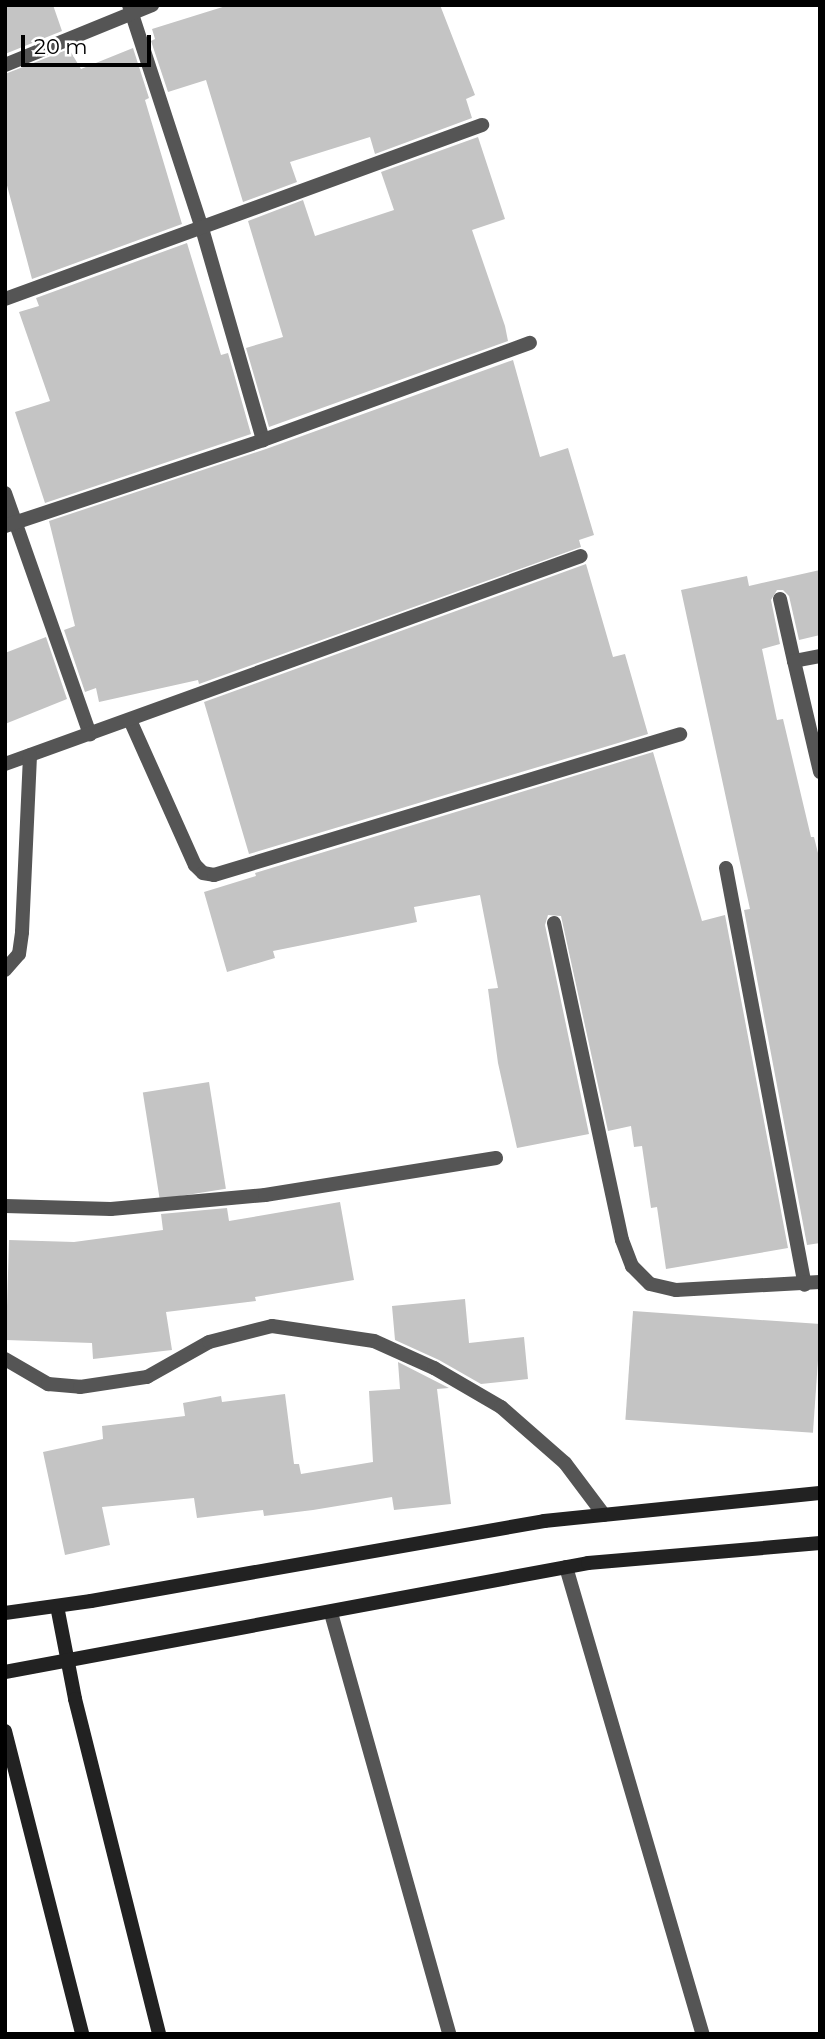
<!DOCTYPE html>
<html>
<head>
<meta charset="utf-8">
<style>
	body { margin:0 }
	#map { position:relative; width:825px; height:2039px; overflow:hidden; background:#fff; font-family:Montserrat,sans-serif }
	div>[style] { position:absolute }
	.building>* { inset:0; background:#c4c4c4; transform-origin:0 0 }
	.lane>* { height:14px; margin:-7px; padding:0 7px; transform-origin:7px; border-radius:7px; background:#555 }
	.street>* { height:14px; margin:-7px; padding:0 7px; transform-origin:7px; border-radius:7px; background:#555 }
	.secondary>* { height:14px; margin:-7px; padding:0 7px; transform-origin:7px; border-radius:7px; background:#222 }
	span { translate:-50% -50%; white-space:nowrap; text-align:center; line-height:1.15; -webkit-text-stroke:7px #fff; paint-order:stroke }
	.frame { position:absolute; inset:0; border:7px solid #000; pointer-events:none }
	.scale { position:absolute; left:21px; top:35px; width:130px; height:32px; box-sizing:border-box; border:4px solid #000; border-top:0; padding-left:9px; font-size:21px; line-height:24px; white-space:nowrap; color:#000; -webkit-text-stroke:5px #fff; paint-order:stroke }
</style>
</head>
<body>
<div id="map">
	<div class="building">
		<div style="clip-path:polygon(5px 5px,53px 5px,62px 31px,5px 54px)"></div>
		<div style="clip-path:polygon(229px 5px,440px 5px,475px 95px,466px 99px,472px 118px,375px 154px,370px 137px,290px 162px,297px 182px,243px 202px,206px 80px,168px 92px,151px 41px,155px 39px,152px 29px)"></div>
		<div style="clip-path:polygon(133px 48px,149px 98px,145px 100px,182px 224px,32px 279px,5px 178px,5px 74px,69px 49px,81px 69px)"></div>
		<div style="clip-path:polygon(478px 137px,505px 219px,472px 230px,505px 326px,508px 341px,269px 427px,246px 348px,283px 337px,248px 221px,303px 200px,315px 236px,394px 210px,381px 172px)"></div>
		<div style="clip-path:polygon(187px 243px,221px 355px,228px 353px,251px 434px,45px 503px,15px 412px,50px 401px,19px 312px,39px 306px,36px 298px)"></div>
		<div style="clip-path:polygon(513px 360px,540px 457px,568px 448px,594px 535px,579px 540px,581px 547px,199px 684px,198px 680px,99px 702px,96px 688px,85px 692px,64px 630px,75px 626px,49px 521px,266px 449px)"></div>
		<div style="clip-path:polygon(586px 564px,613px 657px,625px 654px,648px 734px,249px 854px,204px 702px)"></div>
		<div style="clip-path:polygon(820px 570px,820px 635px,799px 640px,789px 596px,783px 590px,777px 590px,771px 600px,780px 644px,762px 649px,777px 720px,783px 719px,811px 837px,814px 837px,820px 861px,820px 1243px,807px 1245px,744px 910px,750px 909px,681px 590px,747px 576px,749px 586px)"></div>
		<div style="clip-path:polygon(46px 637px,67px 699px,5px 724px,5px 653px)"></div>
		<div style="clip-path:polygon(653px 752px,702px 921px,725px 915px,788px 1248px,666px 1269px,657px 1207px,651px 1208px,642px 1146px,634px 1147px,631px 1126px,608px 1131px,561px 916px,548px 915px,545px 925px,589px 1134px,517px 1148px,498px 1063px,488px 989px,498px 988px,480px 895px,414px 907px,417px 922px,273px 951px,275px 958px,227px 972px,204px 892px,256px 876px,255px 873px)"></div>
		<div style="left:209px;top:1082px;width:108px;height:67px;rotate:81deg"></div>
		<div style="clip-path:polygon(340px 1202px,354px 1280px,255px 1297px,256px 1301px,166px 1312px,172px 1350px,93px 1359px,92px 1343px,6px 1340px,9px 1240px,74px 1242px,163px 1230px,161px 1214px,227px 1208px,229px 1221px)"></div>
		<div style="clip-path:polygon(465px 1299px,469px 1343px,524px 1337px,528px 1379px,481px 1384px,439px 1360px,395px 1340px,392px 1306px)"></div>
		<div style="left:633px;top:1311px;width:188px;height:109px;rotate:4deg"></div>
		<div style="clip-path:polygon(398px 1362px,449px 1388px,437px 1389px,451px 1504px,394px 1510px,392px 1497px,313px 1510px,264px 1516px,263px 1510px,197px 1518px,194px 1498px,102px 1507px,110px 1545px,65px 1555px,43px 1452px,103px 1439px,102px 1426px,185px 1416px,183px 1403px,221px 1396px,222px 1402px,285px 1394px,294px 1464px,299px 1464px,301px 1474px,373px 1462px,369px 1391px,400px 1389px)"></div>
	</div>
	<div class="lane">
		<div style="left:780px;top:599px;width:64px;rotate:77.3deg"></div>
		<div style="left:794px;top:661px;width:26px;rotate:-11deg"></div>
		<div style="left:794px;top:661px;width:114px;rotate:76.8deg"></div>
		<div style="left:726px;top:868px;width:424px;rotate:79.3deg"></div>
		<div style="left:554px;top:923px;width:324px;rotate:77.9deg"></div>
		<div style="left:622px;top:1240px;width:28px;rotate:69deg"></div>
		<div style="left:632px;top:1266px;width:25px;rotate:45deg"></div>
		<div style="left:650px;top:1284px;width:27px;rotate:13deg"></div>
		<div style="left:676px;top:1290px;width:144px;rotate:-3.2deg"></div>
		<div style="left:566px;top:1567px;width:487px;rotate:73.7deg"></div>
		<div style="left:331px;top:1613px;width:437px;rotate:74.3deg"></div>
	</div>
	<div class="street">
		<div style="left:129px;top:5px;width:231px;rotate:71.9deg"></div>
		<div style="left:201px;top:225px;width:224px;rotate:73.9deg"></div>
		<div style="left:5px;top:65px;width:159px;rotate:-22.2deg"></div>
		<div style="left:5px;top:299px;width:508px;rotate:-20.04deg"></div>
		<div style="left:5px;top:493px;width:256px;rotate:70.6deg"></div>
		<div style="left:5px;top:526px;width:272px;rotate:-18.4deg"></div>
		<div style="left:263px;top:440px;width:284px;rotate:-20deg"></div>
		<div style="left:130px;top:720px;width:159px;rotate:65.9deg"></div>
		<div style="left:195px;top:865px;width:11px;rotate:45deg"></div>
		<div style="left:203px;top:873px;width:11px;rotate:10deg"></div>
		<div style="left:214px;top:875px;width:487px;rotate:-16.8deg"></div>
		<div style="left:5px;top:764px;width:612px;rotate:-19.86deg"></div>
		<div style="left:5px;top:970px;width:21px;rotate:-49deg"></div>
		<div style="left:19px;top:954px;width:22px;rotate:-82deg"></div>
		<div style="left:22px;top:932px;width:177px;rotate:-87.4deg"></div>
		<div style="left:5px;top:1206px;width:106px;rotate:1.6deg"></div>
		<div style="left:111px;top:1209px;width:155px;rotate:-5.2deg"></div>
		<div style="left:265px;top:1195px;width:234px;rotate:-9.1deg"></div>
		<div style="left:5px;top:1359px;width:50px;rotate:30.2deg"></div>
		<div style="left:48px;top:1384px;width:32px;rotate:5deg"></div>
		<div style="left:80px;top:1387px;width:68px;rotate:-8.5deg"></div>
		<div style="left:147px;top:1377px;width:71px;rotate:-29.4deg"></div>
		<div style="left:209px;top:1342px;width:65px;rotate:-14.3deg"></div>
		<div style="left:272px;top:1326px;width:103px;rotate:8.4deg"></div>
		<div style="left:374px;top:1341px;width:66px;rotate:24.2deg"></div>
		<div style="left:434px;top:1368px;width:78px;rotate:30.2deg"></div>
		<div style="left:501px;top:1407px;width:85px;rotate:41.2deg"></div>
		<div style="left:565px;top:1463px;width:65px;rotate:53.1deg"></div>
	</div>
	<div class="secondary">
		<div style="left:57px;top:1606px;width:95px;rotate:79deg"></div>
		<div style="left:75px;top:1699px;width:345px;rotate:75.9deg"></div>
		<div style="left:5px;top:1613px;width:87px;rotate:-7.9deg"></div>
		<div style="left:91px;top:1601px;width:460px;rotate:-10deg"></div>
		<div style="left:544px;top:1521px;width:277px;rotate:-5.8deg"></div>
		<div style="left:5px;top:1672px;width:593px;rotate:-10.59deg"></div>
		<div style="left:588px;top:1563px;width:233px;rotate:-4.9deg"></div>
		<div style="left:5px;top:1731px;width:313px;rotate:75.7deg"></div>
	</div>
	<div class="frame"></div>
	<div class="scale">20 m</div>
</div>
</body>
</html>
